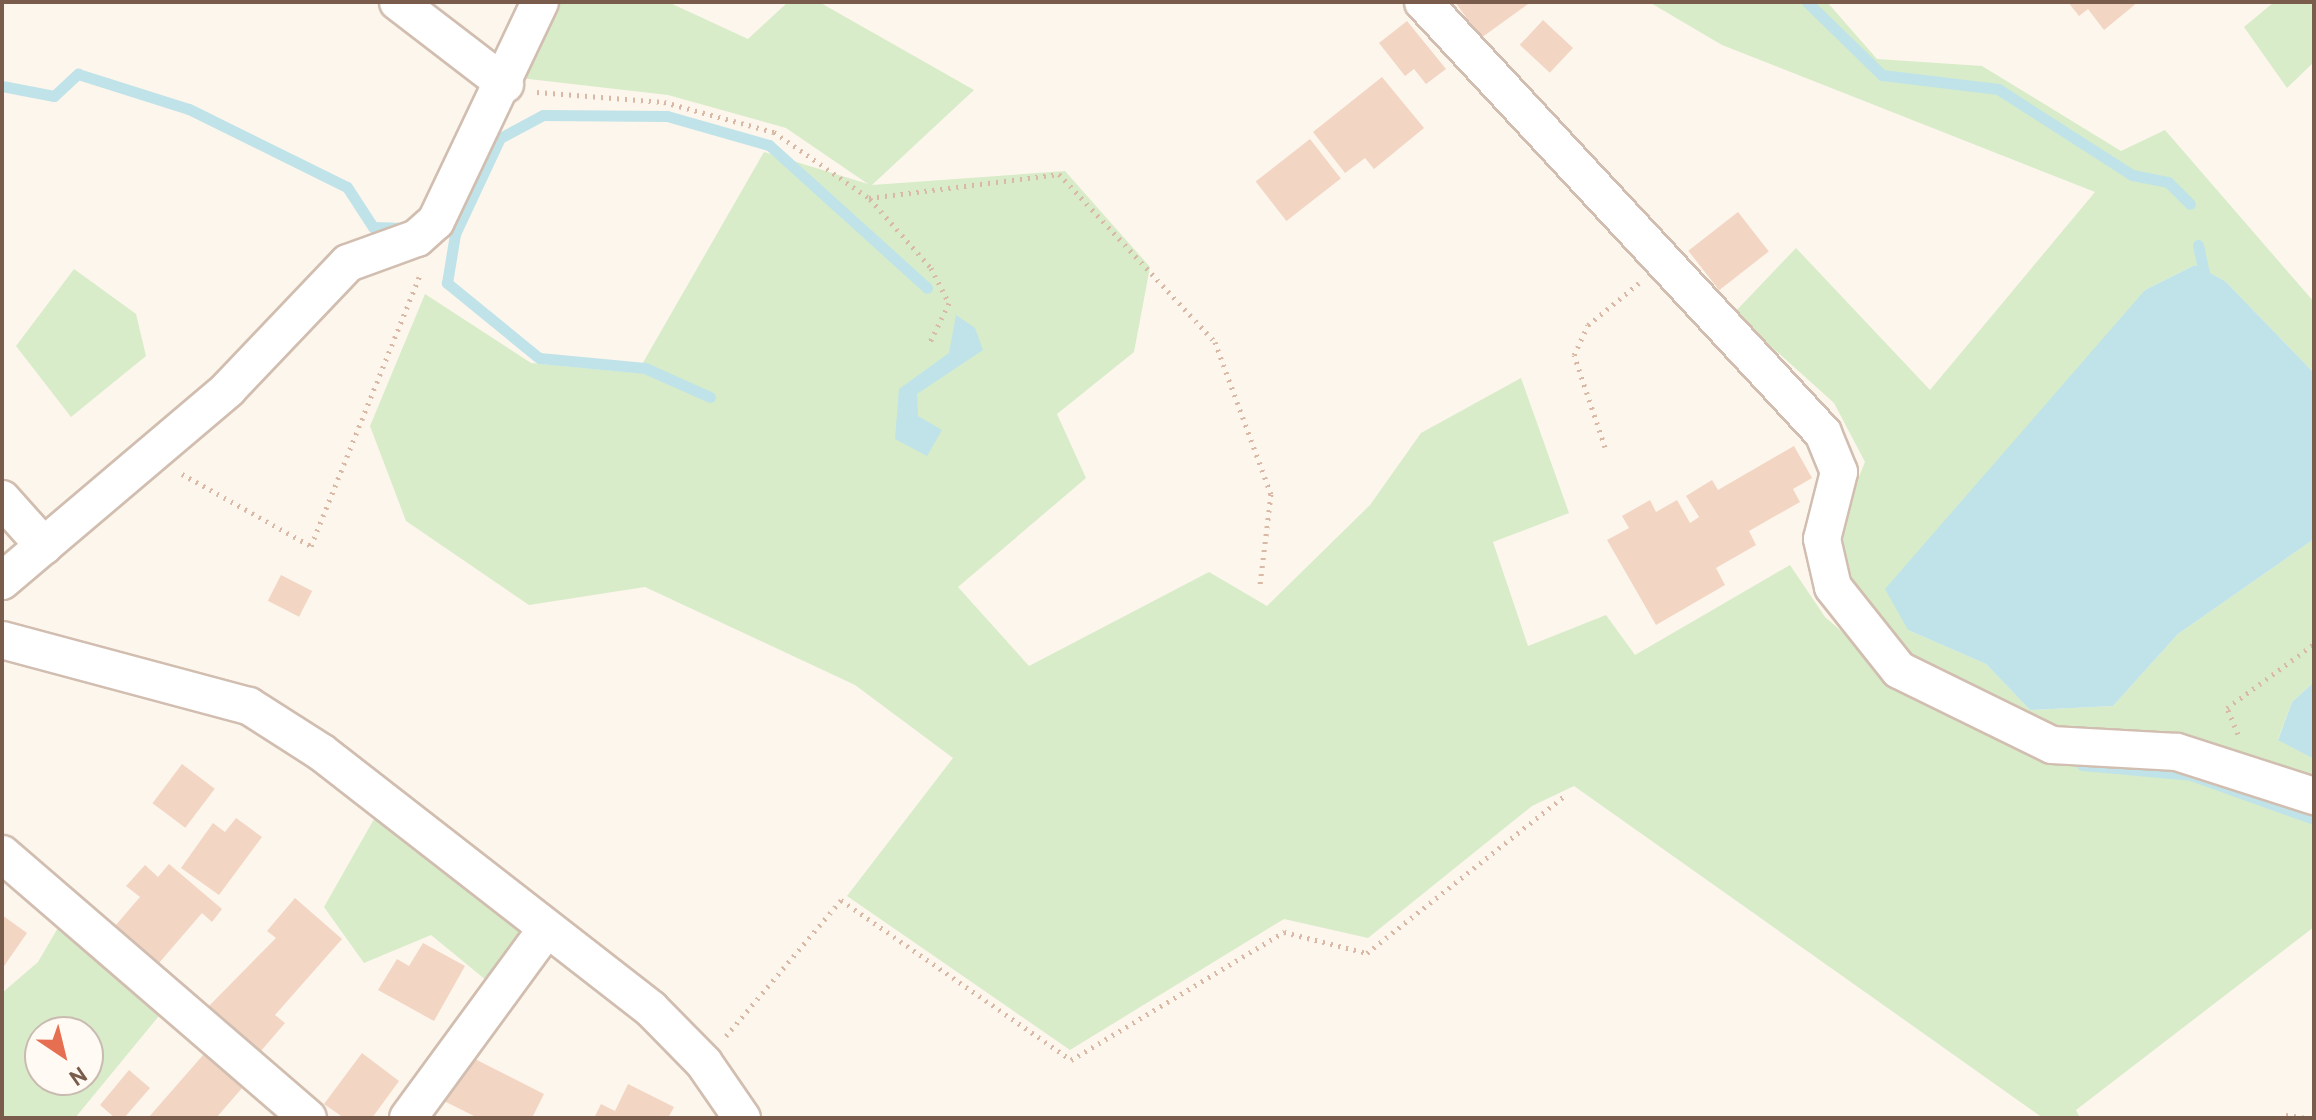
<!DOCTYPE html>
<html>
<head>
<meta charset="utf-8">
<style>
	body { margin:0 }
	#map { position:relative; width:2316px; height:1120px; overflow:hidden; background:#fdf6ec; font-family:Overpass,sans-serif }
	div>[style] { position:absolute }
	.green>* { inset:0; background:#d8ecc9 }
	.water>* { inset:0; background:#bfe3e8 }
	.stream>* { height:11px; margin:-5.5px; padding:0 5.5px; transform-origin:5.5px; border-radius:5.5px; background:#bfe3e8 }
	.building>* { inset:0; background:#f3d5c3; transform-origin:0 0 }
	.path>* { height:5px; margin-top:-2.5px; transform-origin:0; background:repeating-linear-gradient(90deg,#d9b8a5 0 2px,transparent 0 8px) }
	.roads { filter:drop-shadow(2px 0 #d1beb0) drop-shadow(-2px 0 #d1beb0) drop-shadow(0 2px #d1beb0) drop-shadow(0 -2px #d1beb0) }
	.minor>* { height:36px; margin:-18px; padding:0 18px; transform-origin:18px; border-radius:18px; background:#fff }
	span { translate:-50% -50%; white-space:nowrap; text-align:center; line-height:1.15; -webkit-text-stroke:6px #fffaf3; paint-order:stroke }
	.frame { position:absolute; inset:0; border:4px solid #7a5c4d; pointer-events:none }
	.north { position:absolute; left:24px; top:1016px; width:80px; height:80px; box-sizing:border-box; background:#fffaf3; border:2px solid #cabbb1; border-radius:50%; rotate:145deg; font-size:22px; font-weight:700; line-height:32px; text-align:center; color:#7a5c4d }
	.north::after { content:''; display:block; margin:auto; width:28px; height:36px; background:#e76f51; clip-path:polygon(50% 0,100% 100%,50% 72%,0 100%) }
</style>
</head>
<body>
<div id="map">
	<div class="green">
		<div style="clip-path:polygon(551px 2px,668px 2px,748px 39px,788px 2px,819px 2px,974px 90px,872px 185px,1065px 171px,1150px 267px,1134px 352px,1057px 414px,1086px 478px,958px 587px,1029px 666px,1209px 572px,1267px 606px,1370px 505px,1421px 433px,1521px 378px,1569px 513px,1493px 542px,1528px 646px,1606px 615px,1635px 655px,1790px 565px,1825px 617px,1883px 667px,1831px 545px,1865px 462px,1834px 403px,1734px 313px,1796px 248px,1930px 390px,2095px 192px,1722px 45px,1649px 2px,1827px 2px,1877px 59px,1982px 66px,2121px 151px,2165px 130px,2314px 302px,2314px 373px,2225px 281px,2195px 265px,2145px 290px,1908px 630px,1986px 664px,2030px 710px,2113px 706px,2178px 634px,2314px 539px,2314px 682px,2292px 702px,2278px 739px,2314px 759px,2314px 927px,2076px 1110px,2080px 1118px,2043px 1118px,1574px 786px,1532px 806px,1368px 938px,1284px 919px,1070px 1050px,847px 896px,953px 758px,855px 685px,645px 587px,529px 605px,406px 521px,370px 426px,425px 294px,531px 363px,637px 373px,764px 152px,868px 184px,786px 128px,668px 95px,520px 78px)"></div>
		<div style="clip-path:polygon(2274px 2px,2314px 2px,2314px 62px,2287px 88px,2244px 27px)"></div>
		<div style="clip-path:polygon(74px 269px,136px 314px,146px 356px,71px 417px,16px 346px)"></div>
		<div style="clip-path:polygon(378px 812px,531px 936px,492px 985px,431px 935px,364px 963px,324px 907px)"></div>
		<div style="clip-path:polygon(evenodd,59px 926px,163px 1011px,75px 1118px,2px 1118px,2px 993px,38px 962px,59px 926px,40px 1032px,88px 1032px,88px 1080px,40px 1080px,40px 1032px)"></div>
	</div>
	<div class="water">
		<div style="clip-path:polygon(2195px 265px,2225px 281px,2314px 373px,2314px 539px,2178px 634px,2113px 706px,2030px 710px,1986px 664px,1908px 630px,1885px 589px,2145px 290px)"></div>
		<div style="clip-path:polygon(956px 315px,975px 328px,983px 350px,917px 394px,918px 416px,942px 430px,927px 456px,895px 439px,899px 389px,949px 353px)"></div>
		<div style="clip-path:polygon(2314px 682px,2314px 759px,2278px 740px,2292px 702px)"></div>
	</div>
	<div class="stream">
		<div style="left:1807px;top:2px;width:105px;rotate:44.2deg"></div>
		<div style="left:1882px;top:75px;width:117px;rotate:6.9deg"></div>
		<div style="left:1998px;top:89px;width:159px;rotate:32.7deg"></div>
		<div style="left:2132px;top:175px;width:37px;rotate:11deg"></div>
		<div style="left:2168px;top:182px;width:31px;rotate:45deg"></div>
		<div style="left:2px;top:86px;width:53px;rotate:10.9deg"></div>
		<div style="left:54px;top:96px;width:33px;rotate:-43deg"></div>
		<div style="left:78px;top:74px;width:116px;rotate:17.5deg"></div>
		<div style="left:189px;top:109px;width:176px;rotate:26.3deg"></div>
		<div style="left:347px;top:187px;width:48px;rotate:57deg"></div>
		<div style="left:373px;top:227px;width:32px;rotate:2deg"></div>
		<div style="left:2198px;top:245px;width:40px;rotate:78deg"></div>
		<div style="left:710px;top:397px;width:71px;rotate:-156deg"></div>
		<div style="left:645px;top:368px;width:106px;rotate:-174.6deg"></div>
		<div style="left:539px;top:358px;width:119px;rotate:-140.8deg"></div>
		<div style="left:447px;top:283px;width:50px;rotate:-80.7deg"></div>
		<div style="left:455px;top:234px;width:106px;rotate:-64.9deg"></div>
		<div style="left:500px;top:138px;width:49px;rotate:-28.1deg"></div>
		<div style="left:543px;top:115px;width:124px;rotate:0.5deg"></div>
		<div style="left:667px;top:116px;width:106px;rotate:15.9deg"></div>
		<div style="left:769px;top:145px;width:213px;rotate:42.1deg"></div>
		<div style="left:2082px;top:765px;width:109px;rotate:5.2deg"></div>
		<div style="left:2191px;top:775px;width:131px;rotate:19.7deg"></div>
	</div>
	<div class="building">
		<div style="clip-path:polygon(1455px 2px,1531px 2px,1481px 38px)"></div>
		<div style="clip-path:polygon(2068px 2px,2138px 2px,2104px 30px,2088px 9px,2079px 16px)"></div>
		<div style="left:1543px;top:20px;width:41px;height:34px;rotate:43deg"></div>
		<div style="clip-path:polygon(1407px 21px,1446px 69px,1426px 84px,1414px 69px,1405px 76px,1379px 43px)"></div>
		<div style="clip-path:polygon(1382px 77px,1424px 128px,1374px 169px,1365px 158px,1345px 173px,1313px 132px)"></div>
		<div style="left:1310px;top:139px;width:50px;height:69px;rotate:52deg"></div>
		<div style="left:1738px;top:212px;width:50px;height:63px;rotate:52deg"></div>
		<div style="clip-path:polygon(1794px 446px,1812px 478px,1793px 489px,1800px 502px,1749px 531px,1756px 545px,1716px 568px,1725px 585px,1656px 625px,1607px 540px,1629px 528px,1622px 516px,1650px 500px,1656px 512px,1677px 500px,1690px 523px,1699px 517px,1686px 496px,1712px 480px,1718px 490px)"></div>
		<div style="left:281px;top:575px;width:35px;height:29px;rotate:27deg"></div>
		<div style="left:182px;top:764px;width:41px;height:49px;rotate:37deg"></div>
		<div style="clip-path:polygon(236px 818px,262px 837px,219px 895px,181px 868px,213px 823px,225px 832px)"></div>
		<div style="clip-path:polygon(169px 864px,222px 909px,212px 922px,202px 913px,159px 963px,115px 926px,140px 897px,126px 886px,145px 865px,158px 877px)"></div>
		<div style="clip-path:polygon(295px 898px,342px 939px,275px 1015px,285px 1023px,260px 1052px,208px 1007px,276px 938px,267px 931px)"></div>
		<div style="clip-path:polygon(2px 915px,27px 933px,2px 969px)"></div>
		<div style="clip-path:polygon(423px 943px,465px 966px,434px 1021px,378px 990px,397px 959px,409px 966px)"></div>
		<div style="clip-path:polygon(362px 1053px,399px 1081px,372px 1118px,344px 1118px,324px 1104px)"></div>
		<div style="clip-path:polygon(204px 1054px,243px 1087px,216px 1118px,148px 1118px)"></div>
		<div style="clip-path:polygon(465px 1054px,544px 1094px,532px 1118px,478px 1118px,442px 1100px)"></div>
		<div style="clip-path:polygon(129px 1070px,150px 1088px,124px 1118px,115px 1118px,100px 1105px)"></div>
		<div style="clip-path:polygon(628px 1084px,674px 1107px,668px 1118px,594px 1118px,601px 1104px,615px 1111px)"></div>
	</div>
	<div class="path">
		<div style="left:537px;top:92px;width:127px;rotate:4.5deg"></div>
		<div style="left:664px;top:102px;width:114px;rotate:15.3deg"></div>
		<div style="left:774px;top:132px;width:116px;rotate:34.8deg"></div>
		<div style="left:869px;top:198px;width:192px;rotate:-7.2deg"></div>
		<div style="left:1059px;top:174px;width:229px;rotate:47.1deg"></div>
		<div style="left:1215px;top:342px;width:162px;rotate:69.8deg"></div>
		<div style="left:1271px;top:494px;width:92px;rotate:96.9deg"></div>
		<div style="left:870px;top:199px;width:92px;rotate:48.5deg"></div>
		<div style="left:931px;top:268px;width:39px;rotate:63deg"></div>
		<div style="left:949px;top:303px;width:46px;rotate:116deg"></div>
		<div style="left:1605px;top:447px;width:97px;rotate:-108.6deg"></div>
		<div style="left:1574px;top:355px;width:33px;rotate:-65deg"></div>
		<div style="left:1588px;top:325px;width:66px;rotate:-39.5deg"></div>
		<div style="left:182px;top:474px;width:148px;rotate:29.2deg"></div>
		<div style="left:311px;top:546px;width:294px;rotate:-68.1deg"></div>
		<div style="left:2238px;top:734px;width:28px;rotate:-113deg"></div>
		<div style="left:2227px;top:708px;width:108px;rotate:-36.3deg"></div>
		<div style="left:726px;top:1036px;width:178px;rotate:-49.8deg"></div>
		<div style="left:841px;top:900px;width:280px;rotate:34.8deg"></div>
		<div style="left:1071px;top:1060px;width:249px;rotate:-31deg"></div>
		<div style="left:1284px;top:932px;width:86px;rotate:14.2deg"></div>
		<div style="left:1367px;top:953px;width:251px;rotate:-38.5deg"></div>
		<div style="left:2286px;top:1115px;width:21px;rotate:8deg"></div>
	</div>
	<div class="roads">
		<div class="minor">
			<div style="left:398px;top:2px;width:135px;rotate:37.5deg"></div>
			<div style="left:1423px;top:2px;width:588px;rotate:47.14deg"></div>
			<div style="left:1823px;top:433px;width:42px;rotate:67.7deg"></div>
			<div style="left:1839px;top:472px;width:69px;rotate:104.2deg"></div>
			<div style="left:1822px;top:539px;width:49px;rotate:77.1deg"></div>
			<div style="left:1833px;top:587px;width:106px;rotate:51.5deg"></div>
			<div style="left:1899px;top:670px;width:170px;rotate:26.1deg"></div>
			<div style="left:2052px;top:745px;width:125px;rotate:3.2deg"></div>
			<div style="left:2177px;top:752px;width:144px;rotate:17.8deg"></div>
			<div style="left:2px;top:499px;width:63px;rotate:48.2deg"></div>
			<div style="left:2px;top:581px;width:297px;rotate:-40.3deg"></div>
			<div style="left:228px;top:389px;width:174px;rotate:-46.4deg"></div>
			<div style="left:348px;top:263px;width:73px;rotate:-19.9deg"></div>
			<div style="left:417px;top:238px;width:25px;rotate:-42deg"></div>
			<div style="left:436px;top:221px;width:242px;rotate:-64.6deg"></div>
			<div style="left:2px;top:640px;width:256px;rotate:15deg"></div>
			<div style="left:249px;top:706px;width:85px;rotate:32.6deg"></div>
			<div style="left:321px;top:752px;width:418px;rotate:37.9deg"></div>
			<div style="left:651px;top:1009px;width:76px;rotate:45.5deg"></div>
			<div style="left:704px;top:1063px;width:67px;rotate:55.4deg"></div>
			<div style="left:2px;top:854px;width:404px;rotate:40.8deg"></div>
			<div style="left:408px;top:1118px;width:232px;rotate:-53.8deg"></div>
		</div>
	</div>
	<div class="frame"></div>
	<div class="north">N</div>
</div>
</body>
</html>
